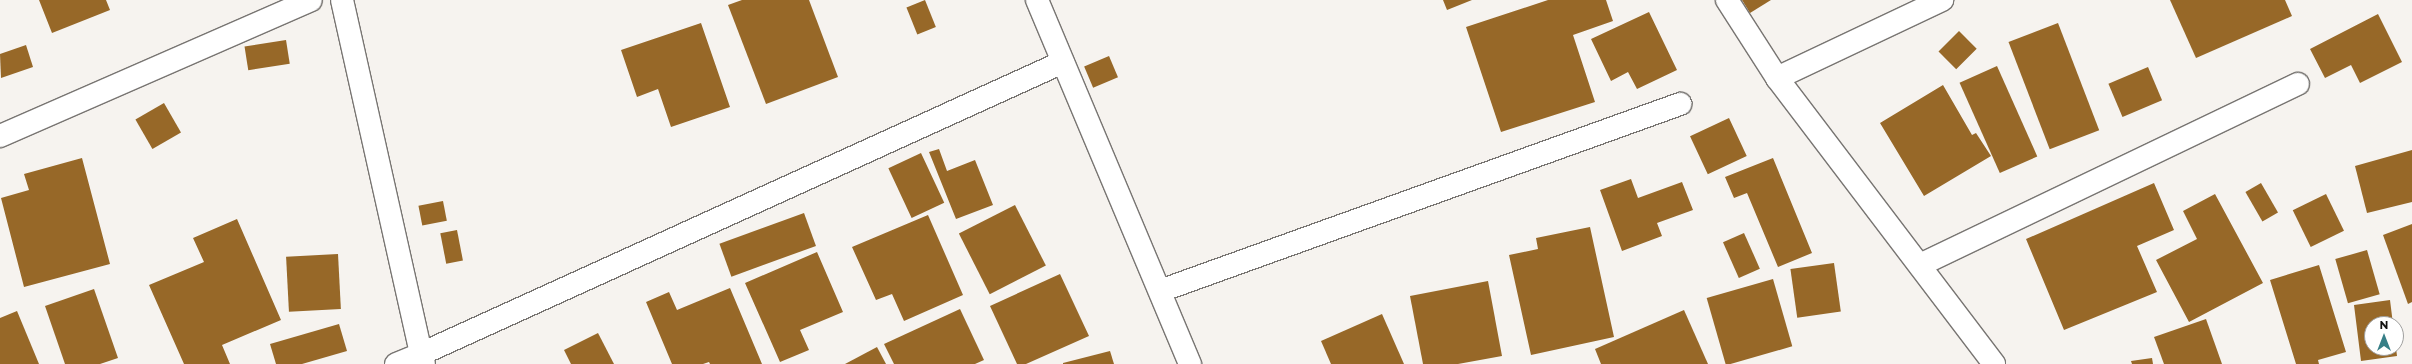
<!DOCTYPE html>
<html>
<head>
<meta charset="utf-8">
<style>
	body { margin:0 }
	#map { position:relative; width:2412px; height:364px; overflow:hidden; background:#f6f3ef; font-family:Montserrat,sans-serif }
	div>[style] { position:absolute }
	.building>* { inset:0; background:#976828; transform-origin:0 0 }
	.roads { filter:drop-shadow(1px 0 #787572) drop-shadow(-1px 0 #787572) drop-shadow(0 1px #787572) drop-shadow(0 -1px #787572) }
	.minor>* { height:22px; margin:-11px; padding:0 11px; transform-origin:11px; border-radius:11px; background:#fff }
	.tertiary>* { height:22px; margin:-11px; padding:0 11px; transform-origin:11px; border-radius:11px; background:#fff }
	span { translate:-50% -50%; white-space:nowrap; text-align:center; line-height:1.15; -webkit-text-stroke:3px #fff; paint-order:stroke }
	.north { position:absolute; left:2364px; top:316px; width:40px; height:40px; box-sizing:border-box; background:#fff; border:1px solid #a0a09f; border-radius:50%; rotate:0deg; font-size:11px; font-weight:700; line-height:16px; text-align:center; color:#121110 }
	.north::after { content:''; display:block; margin:auto; width:14px; height:18px; background:#377f87; clip-path:polygon(50% 0,100% 100%,50% 72%,0 100%) }
</style>
</head>
<body>
<div id="map">
	<div class="building">
		<div style="clip-path:polygon(39px 0,106px 0,110px 10px,52px 33px)"></div>
		<div style="clip-path:polygon(742px 0,809px 0,838px 77px,766px 104px,728px 5px)"></div>
		<div style="left:925px;top:0;width:29px;height:20px;rotate:68deg"></div>
		<div style="clip-path:polygon(1443px 0,1472px 0,1447px 10px)"></div>
		<div style="clip-path:polygon(1548px 0,1606px 0,1613px 21px,1573px 35px,1595px 102px,1501px 132px,1466px 27px)"></div>
		<div style="clip-path:polygon(1742px 0,1771px 0,1750px 13px)"></div>
		<div style="clip-path:polygon(2170px 0,2285px 0,2292px 16px,2196px 58px)"></div>
		<div style="clip-path:polygon(1649px 12px,1677px 70px,1637px 89px,1628px 72px,1611px 81px,1591px 39px)"></div>
		<div style="clip-path:polygon(2378px 14px,2402px 62px,2360px 83px,2351px 65px,2325px 78px,2310px 49px)"></div>
		<div style="clip-path:polygon(701px 23px,730px 107px,671px 127px,658px 89px,637px 97px,621px 50px)"></div>
		<div style="left:2058px;top:23px;width:115px;height:53px;rotate:69deg"></div>
		<div style="left:1959px;top:31px;width:25px;height:29px;rotate:45deg"></div>
		<div style="left:286px;top:40px;width:24px;height:42px;rotate:81deg"></div>
		<div style="clip-path:polygon(26px 45px,33px 67px,1px 78px,0 54px)"></div>
		<div style="left:1109px;top:56px;width:23px;height:27px;rotate:67deg"></div>
		<div style="left:1997px;top:66px;width:99px;height:41px;rotate:66deg"></div>
		<div style="left:2148px;top:67px;width:36px;height:43px;rotate:67deg"></div>
		<div style="clip-path:polygon(1943px 85px,1972px 135px,1976px 133px,1991px 156px,1924px 196px,1880px 123px)"></div>
		<div style="left:164px;top:103px;width:34px;height:33px;rotate:60deg"></div>
		<div style="left:1729px;top:118px;width:42px;height:43px;rotate:65deg"></div>
		<div style="clip-path:polygon(939px 149px,947px 171px,975px 160px,993px 205px,956px 219px,929px 152px)"></div>
		<div style="clip-path:polygon(2412px 150px,2412px 202px,2367px 213px,2355px 166px)"></div>
		<div style="left:921px;top:153px;width:55px;height:36px;rotate:65deg"></div>
		<div style="clip-path:polygon(82px 158px,110px 264px,24px 287px,1px 198px,29px 190px,24px 174px)"></div>
		<div style="clip-path:polygon(1773px 158px,1812px 253px,1778px 267px,1747px 193px,1734px 198px,1725px 177px)"></div>
		<div style="clip-path:polygon(1631px 179px,1638px 198px,1682px 182px,1693px 210px,1657px 223px,1662px 236px,1622px 251px,1600px 190px)"></div>
		<div style="clip-path:polygon(2154px 183px,2174px 230px,2137px 246px,2157px 292px,2064px 330px,2026px 239px)"></div>
		<div style="left:2261px;top:183px;width:34px;height:18px;rotate:60deg"></div>
		<div style="clip-path:polygon(2215px 194px,2263px 283px,2189px 322px,2156px 260px,2197px 239px,2183px 211px)"></div>
		<div style="left:2326px;top:194px;width:41px;height:37px;rotate:64deg"></div>
		<div style="left:443px;top:201px;width:20px;height:25px;rotate:79deg"></div>
		<div style="left:1015px;top:205px;width:68px;height:63px;rotate:63deg"></div>
		<div style="left:804px;top:213px;width:35px;height:90px;rotate:70deg"></div>
		<div style="clip-path:polygon(928px 215px,963px 295px,904px 321px,892px 294px,876px 300px,852px 247px)"></div>
		<div style="clip-path:polygon(237px 219px,281px 320px,222px 345px,230px 364px,184px 364px,149px 285px,204px 262px,193px 238px)"></div>
		<div style="clip-path:polygon(2412px 224px,2412px 302px,2408px 304px,2383px 235px)"></div>
		<div style="clip-path:polygon(1590px 227px,1614px 337px,1531px 355px,1509px 255px,1538px 249px,1536px 238px)"></div>
		<div style="left:457px;top:230px;width:31px;height:17px;rotate:79deg"></div>
		<div style="left:1744px;top:233px;width:39px;height:23px;rotate:66deg"></div>
		<div style="left:2367px;top:250px;width:46px;height:33px;rotate:74deg"></div>
		<div style="clip-path:polygon(817px 252px,843px 312px,800px 330px,809px 350px,780px 362px,745px 283px)"></div>
		<div style="left:338px;top:254px;width:55px;height:52px;rotate:87deg"></div>
		<div style="left:1834px;top:263px;width:49px;height:44px;rotate:82deg"></div>
		<div style="clip-path:polygon(2319px 265px,2346px 352px,2318px 360px,2319px 364px,2296px 364px,2270px 280px)"></div>
		<div style="clip-path:polygon(1060px 274px,1089px 336px,1026px 364px,1017px 364px,990px 306px)"></div>
		<div style="left:1773px;top:279px;width:70px;height:69px;rotate:74deg"></div>
		<div style="clip-path:polygon(1488px 281px,1502px 356px,1458px 364px,1423px 364px,1410px 296px)"></div>
		<div style="clip-path:polygon(730px 288px,762px 364px,710px 364px,709px 362px,703px 364px,672px 364px,646px 302px,669px 292px,677px 310px)"></div>
		<div style="clip-path:polygon(94px 289px,118px 358px,100px 364px,65px 364px,45px 306px)"></div>
		<div style="clip-path:polygon(2390px 300px,2393px 324px,2372px 324px,2372px 348px,2396px 348px,2397px 356px,2361px 361px,2354px 305px)"></div>
		<div style="clip-path:polygon(960px 309px,984px 360px,975px 364px,894px 364px,884px 344px)"></div>
		<div style="clip-path:polygon(1684px 310px,1708px 364px,1601px 364px,1595px 349px)"></div>
		<div style="clip-path:polygon(17px 311px,39px 364px,0 364px,0 318px)"></div>
		<div style="clip-path:polygon(1382px 314px,1404px 364px,1331px 364px,1321px 341px)"></div>
		<div style="clip-path:polygon(2206px 319px,2222px 364px,2164px 364px,2154px 337px)"></div>
		<div style="clip-path:polygon(339px 324px,347px 351px,302px 364px,276px 364px,270px 344px)"></div>
		<div style="clip-path:polygon(598px 333px,614px 364px,571px 364px,564px 350px)"></div>
		<div style="clip-path:polygon(877px 347px,886px 364px,845px 364px)"></div>
		<div style="clip-path:polygon(1110px 351px,1114px 364px,1063px 364px,1063px 363px)"></div>
		<div style="clip-path:polygon(2152px 358px,2153px 364px,2132px 364px,2131px 361px)"></div>
	</div>
	<div class="roads">
		<div class="minor">
			<div style="left:342px;top:0;width:363px;rotate:77.4deg"></div>
			<div style="left:421px;top:354px;width:27px;rotate:158deg"></div>
			<div style="left:1727px;top:0;width:93px;rotate:57.3deg"></div>
			<div style="left:1777px;top:78px;width:359px;rotate:52.8deg"></div>
			<div style="left:1777px;top:78px;width:183px;rotate:-25.3deg"></div>
			<div style="left:0;top:136px;width:339px;rotate:-23.6deg"></div>
			<div style="left:1920px;top:265px;width:419px;rotate:-25.6deg"></div>
			<div style="left:1160px;top:291px;width:553px;rotate:-19.78deg"></div>
			<div style="left:424px;top:364px;width:10px;rotate:-107deg"></div>
			<div style="left:421px;top:354px;width:705px;rotate:-24.46deg"></div>
		</div>
		<div class="tertiary">
			<div style="left:1037px;top:0;width:395px;rotate:67.2deg"></div>
		</div>
	</div>
	<div class="north">N</div>
</div>
</body>
</html>
